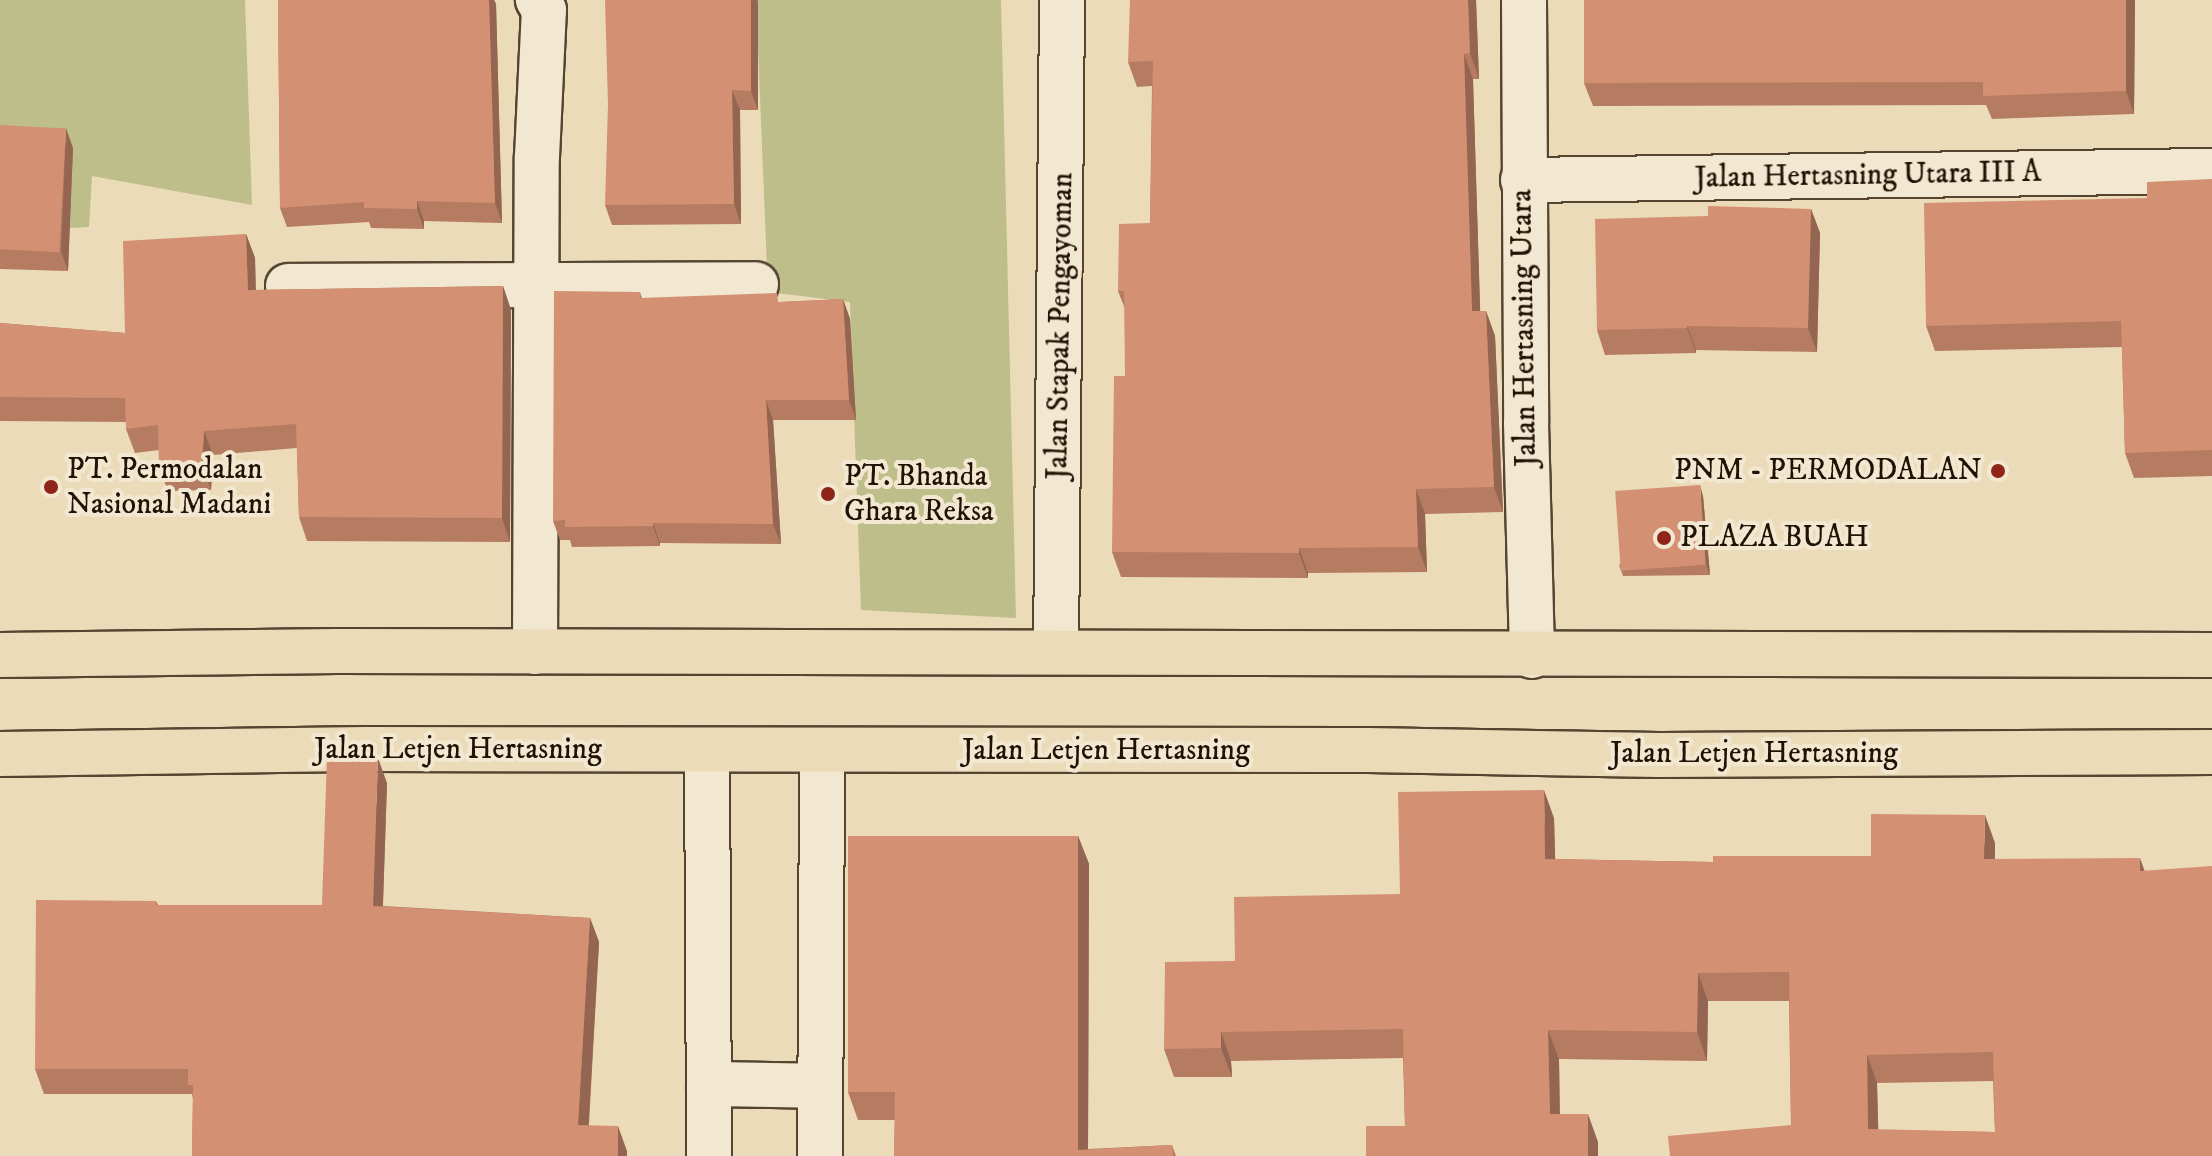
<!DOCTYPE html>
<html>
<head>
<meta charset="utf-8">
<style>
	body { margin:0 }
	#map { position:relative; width:2212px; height:1156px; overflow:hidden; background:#ebdbb9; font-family:"IM FELL DW Pica",serif }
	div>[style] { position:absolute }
	.green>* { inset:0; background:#bebe8a }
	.roads { filter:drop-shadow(2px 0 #544430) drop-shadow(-2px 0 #544430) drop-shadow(0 2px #544430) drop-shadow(0 -2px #544430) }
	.street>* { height:44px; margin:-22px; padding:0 22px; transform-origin:22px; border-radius:22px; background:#f2e8d2 }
	.secondary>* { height:44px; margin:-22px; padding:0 22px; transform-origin:22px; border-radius:22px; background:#f2e8d2 }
	.primary>* { height:44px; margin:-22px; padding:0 22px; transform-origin:22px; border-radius:22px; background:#ebdbb9 }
	.wall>* { inset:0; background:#b57c62 }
	.shaded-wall>* { inset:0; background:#946550 }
	.building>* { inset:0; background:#d39072; transform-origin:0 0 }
	.dots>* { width:22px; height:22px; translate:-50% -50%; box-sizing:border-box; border:4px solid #f2e8d2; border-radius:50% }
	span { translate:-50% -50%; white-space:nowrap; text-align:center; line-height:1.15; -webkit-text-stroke:8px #f2e8d2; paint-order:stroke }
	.street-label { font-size:30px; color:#221203 }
	.poi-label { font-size:30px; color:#221203 }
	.left { translate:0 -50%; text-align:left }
	.right { translate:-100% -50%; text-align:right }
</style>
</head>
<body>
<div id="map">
	<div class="green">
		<div style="clip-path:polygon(0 0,245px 0,252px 205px,92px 176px,89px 227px,0 232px)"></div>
		<div style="clip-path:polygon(756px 0,1001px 0,1016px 618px,861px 610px,850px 302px,768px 292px)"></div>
	</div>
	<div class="roads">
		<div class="street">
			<div style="left:1524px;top:0;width:423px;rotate:89.7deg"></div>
			<div style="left:1526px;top:423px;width:233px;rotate:88.5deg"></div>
			<div style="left:1523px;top:180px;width:689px;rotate:-0.75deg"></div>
			<div style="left:288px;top:286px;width:468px;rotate:-0.2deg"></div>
			<div style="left:535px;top:652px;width:495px;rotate:-89.8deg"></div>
			<div style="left:537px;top:157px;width:147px;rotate:-87.3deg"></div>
			<div style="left:544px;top:10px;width:12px;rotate:-121deg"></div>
			<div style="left:1056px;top:652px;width:652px;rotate:-89.47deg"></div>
		</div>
		<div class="secondary">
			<div style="left:707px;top:752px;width:404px;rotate:89.7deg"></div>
			<div style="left:709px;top:1084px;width:111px;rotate:1deg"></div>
			<div style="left:820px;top:1156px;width:404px;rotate:-89.7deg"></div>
		</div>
		<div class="primary">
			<div style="left:0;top:655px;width:337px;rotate:-0.7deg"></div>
			<div style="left:337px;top:651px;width:1875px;rotate:0.12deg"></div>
			<div style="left:0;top:754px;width:367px;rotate:-0.8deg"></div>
			<div style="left:367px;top:749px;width:1001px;rotate:0.06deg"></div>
			<div style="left:1368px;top:750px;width:291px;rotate:1deg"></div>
			<div style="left:1659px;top:755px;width:553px;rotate:-0.31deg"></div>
		</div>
	</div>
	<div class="wall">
		<div style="clip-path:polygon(278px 0,494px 0,496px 4px,502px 223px,424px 221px,424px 229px,371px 228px,369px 222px,287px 227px,280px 208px)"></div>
		<div style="clip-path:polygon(1476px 0,1479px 79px,1473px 79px,1480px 311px,1486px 311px,1495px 336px,1503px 512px,1425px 514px,1427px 572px,1308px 573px,1308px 578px,1121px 577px,1112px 552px,1125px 376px,1125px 309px,1118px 291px,1150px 223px,1152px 86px,1137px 87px,1128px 62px)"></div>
		<div style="clip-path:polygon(1584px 0,2135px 0,2134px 114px,1992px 119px,1986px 105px,1593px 106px,1584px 83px)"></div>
		<div style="clip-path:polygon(758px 1px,758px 110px,740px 110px,741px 224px,612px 225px,605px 205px)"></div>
		<div style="clip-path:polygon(0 125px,73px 148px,68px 271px,0 269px)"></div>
		<div style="clip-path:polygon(2212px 179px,2212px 476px,2134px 478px,2125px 453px,2122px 347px,1935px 351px,1926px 326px,2147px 198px)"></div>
		<div style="clip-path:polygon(1811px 209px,1820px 233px,1817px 352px,1696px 350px,1696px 353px,1605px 355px,1597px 330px)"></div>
		<div style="clip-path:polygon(246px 234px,255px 258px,256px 290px,503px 286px,511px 310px,510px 542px,307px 541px,299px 517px,297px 448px,213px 455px,211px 490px,168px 491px,159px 467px,159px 450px,135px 453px,126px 429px,126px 422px,0 421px,0 323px,125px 333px)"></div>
		<div style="clip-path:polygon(640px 292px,642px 298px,781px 302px,843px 299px,850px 319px,856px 420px,773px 420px,781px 544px,660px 543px,660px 546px,572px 547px,570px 540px,560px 540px,553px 521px)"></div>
		<div style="clip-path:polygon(1703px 496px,1710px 575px,1623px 576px,1619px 565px)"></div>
		<div style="clip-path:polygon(387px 783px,383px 906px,590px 918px,599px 942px,589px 1125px,627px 1151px,627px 1156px,192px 1156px,193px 1099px,192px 1094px,44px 1094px,35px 1069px,156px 901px,158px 905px,322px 905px)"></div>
		<div style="clip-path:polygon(evenodd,1554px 818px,1555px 859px,1713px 862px,1871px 856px,1995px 843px,1995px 859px,2212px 1156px,1791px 1125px,1789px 1001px,1708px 1001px,1707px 1061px,1559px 1059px,1560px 1114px,1598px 1142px,1598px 1156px,1366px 1156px,1405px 1126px,1403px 1058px,1231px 1061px,1232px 1077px,1174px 1077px,1164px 1049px,1235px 961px,1400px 894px,1554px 818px,1993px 1081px,1995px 1132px,1878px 1130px,1877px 1083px,1993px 1081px)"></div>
		<div style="clip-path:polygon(1078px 836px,1089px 864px,1088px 1149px,1172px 1145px,1176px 1156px,894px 1156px,895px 1120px,858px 1120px,848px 1092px)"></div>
	</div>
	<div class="shaded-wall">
		<div style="clip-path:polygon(489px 0,494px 0,496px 4px,502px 223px,495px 203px)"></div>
		<div style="clip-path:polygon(751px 0,757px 0,758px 1px,758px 110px,751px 91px)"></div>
		<div style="clip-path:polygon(1468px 0,1476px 0,1479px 79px,1470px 53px)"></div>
		<div style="clip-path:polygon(2126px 0,2135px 0,2134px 114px,2126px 91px)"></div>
		<div style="clip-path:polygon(1464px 54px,1473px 79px,1481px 336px,1472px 311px)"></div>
		<div style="clip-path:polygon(732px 90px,740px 110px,741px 224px,734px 204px)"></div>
		<div style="clip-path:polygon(66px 128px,73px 148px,68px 271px,61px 251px)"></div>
		<div style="clip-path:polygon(417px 201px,424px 221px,424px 229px,417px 209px)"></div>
		<div style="clip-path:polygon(1811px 209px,1820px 233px,1817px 352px,1808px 328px)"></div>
		<div style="clip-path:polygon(246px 234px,255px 258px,256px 314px,248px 290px)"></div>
		<div style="clip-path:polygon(503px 286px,511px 310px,510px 542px,502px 518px)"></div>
		<div style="clip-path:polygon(843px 299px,850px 319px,856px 420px,849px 400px)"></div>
		<div style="clip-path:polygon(1486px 311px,1495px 336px,1503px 512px,1494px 487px)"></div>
		<div style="clip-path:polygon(1687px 326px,1696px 350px,1696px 353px,1687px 328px)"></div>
		<div style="clip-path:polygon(766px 400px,773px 420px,781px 544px,773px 524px)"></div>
		<div style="clip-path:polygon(204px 431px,213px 455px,211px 490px,202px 466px)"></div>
		<div style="clip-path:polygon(1700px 485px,1703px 496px,1710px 575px,1706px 565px)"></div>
		<div style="clip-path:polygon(1416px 489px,1425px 514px,1427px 572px,1418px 547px)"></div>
		<div style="clip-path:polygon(653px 523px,660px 543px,660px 546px,653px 526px)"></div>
		<div style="clip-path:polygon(1299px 548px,1308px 573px,1308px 578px,1299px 553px)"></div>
		<div style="clip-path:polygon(378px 758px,387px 783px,382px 930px,373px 906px)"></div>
		<div style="clip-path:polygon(1544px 790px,1554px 818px,1556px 887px,1545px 859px)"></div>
		<div style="clip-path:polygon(1985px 815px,1995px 843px,1995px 888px,1984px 859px)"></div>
		<div style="clip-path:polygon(1078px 836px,1089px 864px,1088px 1156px,1078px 1150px)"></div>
		<div style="clip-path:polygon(2140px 858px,2150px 886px,2140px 871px)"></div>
		<div style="clip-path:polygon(590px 918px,599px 942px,587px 1150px,578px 1125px)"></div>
		<div style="clip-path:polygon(1698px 973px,1708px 1001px,1707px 1061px,1697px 1032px)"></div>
		<div style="clip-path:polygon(1548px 1030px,1559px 1059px,1560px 1142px,1550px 1114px)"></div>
		<div style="clip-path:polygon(1221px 1032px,1231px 1061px,1232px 1077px,1221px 1048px)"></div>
		<div style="clip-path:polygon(1867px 1055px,1877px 1083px,1879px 1156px,1868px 1129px)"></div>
		<div style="clip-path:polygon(1588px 1114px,1598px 1142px,1598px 1156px,1588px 1156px)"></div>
		<div style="clip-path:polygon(618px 1126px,627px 1151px,627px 1156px,618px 1156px)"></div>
	</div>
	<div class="building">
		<div style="clip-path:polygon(278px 0,489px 0,495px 203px,417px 201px,417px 209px,364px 208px,364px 202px,280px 208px)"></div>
		<div style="clip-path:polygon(605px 0,751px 0,751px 91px,732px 90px,734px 204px,605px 205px,608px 105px)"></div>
		<div style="clip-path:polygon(1130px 0,1468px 0,1470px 53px,1464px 54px,1472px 311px,1486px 311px,1494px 487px,1416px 489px,1418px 547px,1299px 548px,1299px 553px,1112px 552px,1114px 376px,1125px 376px,1124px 291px,1118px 291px,1119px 224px,1150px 223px,1153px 61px,1128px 62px)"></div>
		<div style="clip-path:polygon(1584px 0,2126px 0,2126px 91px,1983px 96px,1983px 82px,1584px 83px)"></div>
		<div style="left:0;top:125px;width:66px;height:124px;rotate:3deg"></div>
		<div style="clip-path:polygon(2212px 179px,2212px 450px,2125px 453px,2121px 321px,1926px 326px,1924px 203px,2147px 198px,2147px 182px)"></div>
		<div style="clip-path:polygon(1708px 206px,1811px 209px,1808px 328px,1687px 326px,1687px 328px,1597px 330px,1595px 219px,1708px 216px)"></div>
		<div style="clip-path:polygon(246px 234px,248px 290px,503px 286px,502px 518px,299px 517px,296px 424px,204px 431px,202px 466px,159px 467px,158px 425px,126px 429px,125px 398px,0 397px,0 323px,125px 333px,123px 241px)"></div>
		<div style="clip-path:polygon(554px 291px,640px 292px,640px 298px,777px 293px,778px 302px,843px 299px,849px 400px,766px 400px,773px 524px,653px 523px,653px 526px,565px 527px,565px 520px,553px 521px)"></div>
		<div style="left:1700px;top:485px;width:80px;height:85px;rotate:86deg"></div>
		<div style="clip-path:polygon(327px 756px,378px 758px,373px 906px,590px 918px,578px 1125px,618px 1126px,618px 1156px,192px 1156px,193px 1085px,188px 1085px,188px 1069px,35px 1069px,36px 900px,156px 901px,156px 905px,322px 905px)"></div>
		<div style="clip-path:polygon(evenodd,1544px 790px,1545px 859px,1713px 862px,1713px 856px,1871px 856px,1871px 814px,1985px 815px,1984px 859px,2140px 858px,2140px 871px,2212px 866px,2212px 1156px,1670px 1156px,1668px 1136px,1791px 1125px,1789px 972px,1698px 973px,1697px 1032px,1548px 1030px,1550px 1114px,1588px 1114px,1588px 1156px,1366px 1156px,1366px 1126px,1405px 1126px,1403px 1029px,1221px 1032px,1221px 1048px,1164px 1049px,1165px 962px,1235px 961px,1234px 897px,1400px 894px,1398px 792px,1544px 790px,1993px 1052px,1995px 1132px,1868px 1129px,1867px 1055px,1993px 1052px)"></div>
		<div style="clip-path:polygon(848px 836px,1078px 836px,1078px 1150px,1172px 1145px,1173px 1156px,894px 1156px,895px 1092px,848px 1092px)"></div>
	</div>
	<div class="dots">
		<div style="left:1998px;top:471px;background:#8f2418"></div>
		<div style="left:51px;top:487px;background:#8f2418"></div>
		<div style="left:828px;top:494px;background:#8f2418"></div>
		<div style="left:1664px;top:538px;background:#8f2418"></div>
	</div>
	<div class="street-label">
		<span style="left:1868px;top:176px;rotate:-1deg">Jalan Hertasning Utara III A</span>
		<span style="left:1061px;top:326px;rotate:-89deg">Jalan Stapak Pengayoman</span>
		<span style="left:1525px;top:328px;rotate:-91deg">Jalan Hertasning Utara</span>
		<span style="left:458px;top:750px">Jalan Letjen Hertasning</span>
		<span style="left:1106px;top:751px">Jalan Letjen Hertasning</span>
		<span style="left:1754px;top:754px">Jalan Letjen Hertasning</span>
	</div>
	<div class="poi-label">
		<span class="left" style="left:67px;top:487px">PT. Permodalan<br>Nasional Madani</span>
		<span class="right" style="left:1982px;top:471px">PNM - PERMODALAN</span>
		<span class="left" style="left:844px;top:494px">PT. Bhanda<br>Ghara Reksa</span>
		<span class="left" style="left:1680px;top:538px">PLAZA BUAH</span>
	</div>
</div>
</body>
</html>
